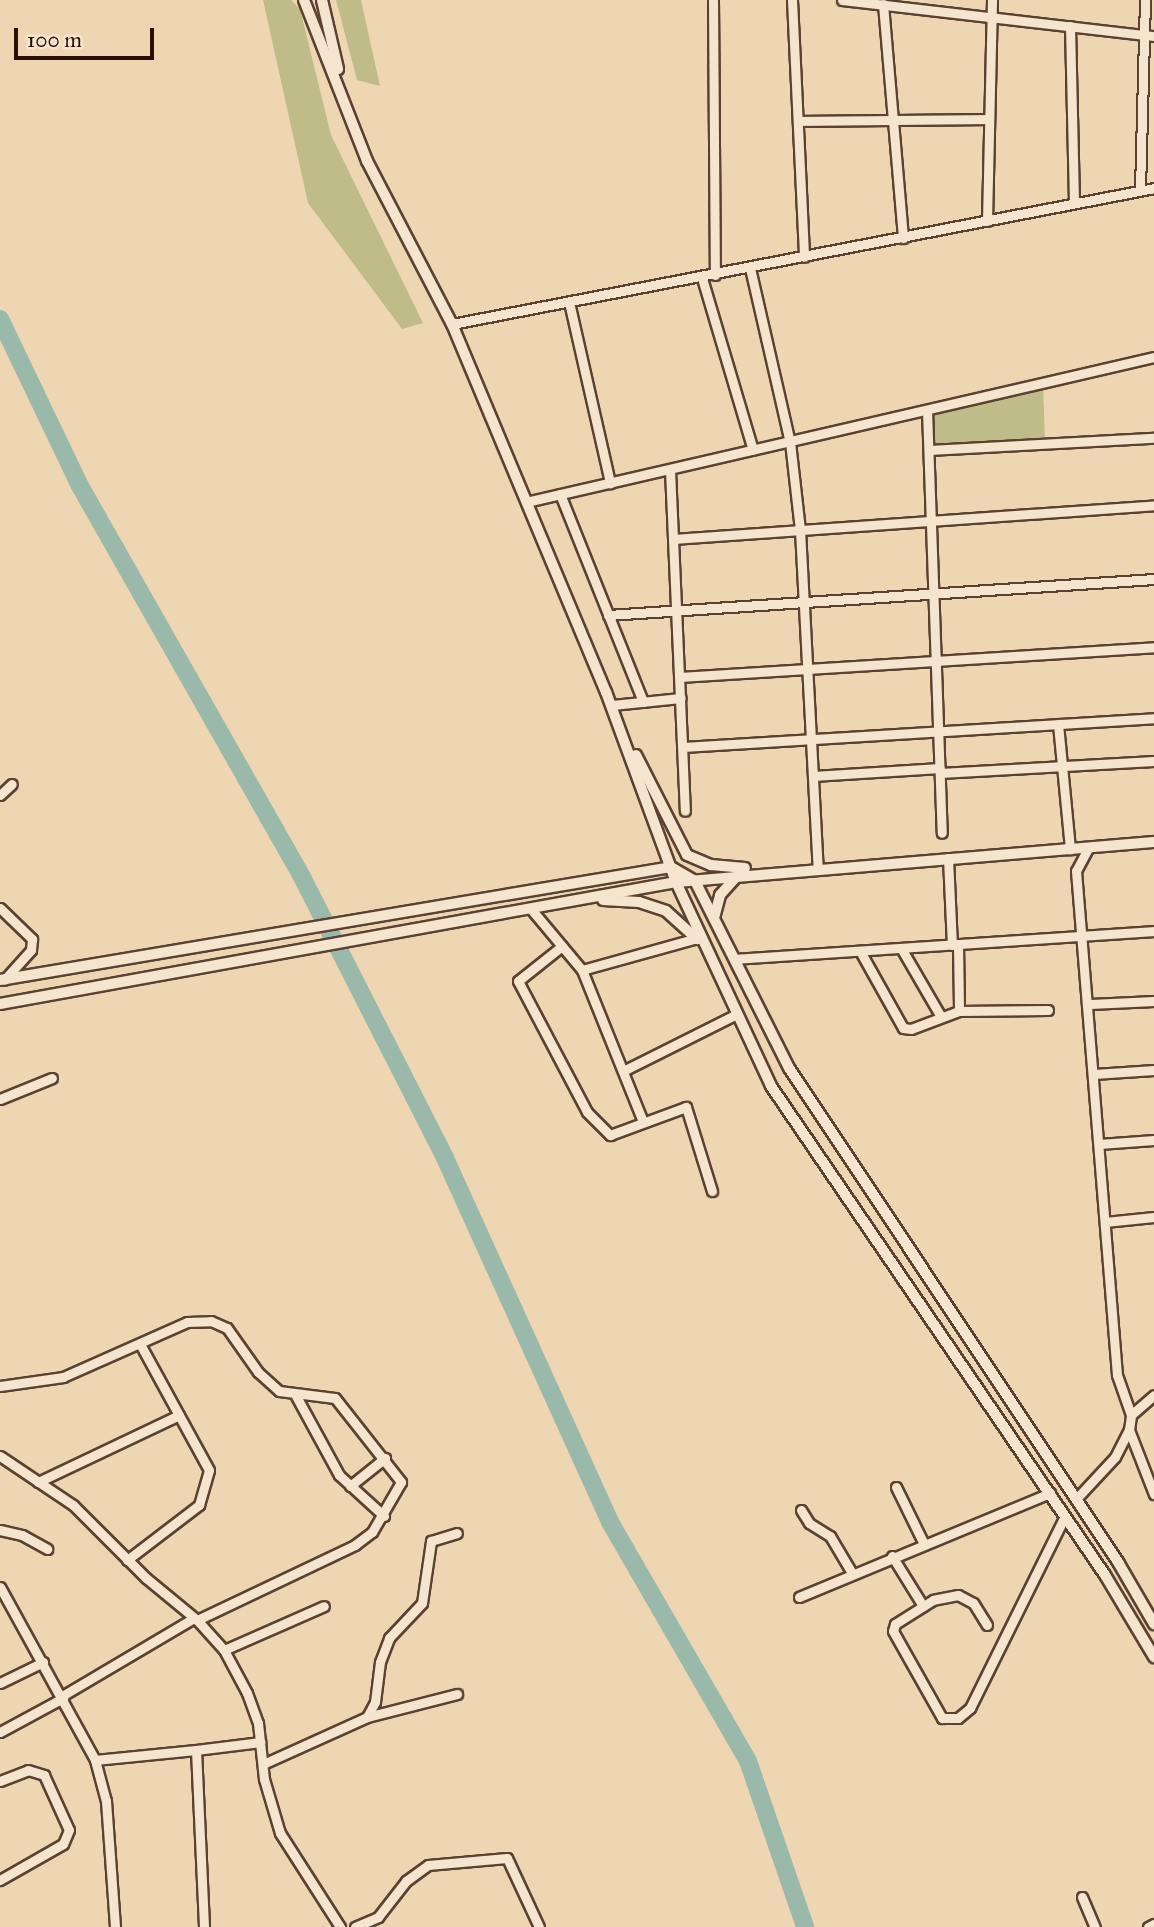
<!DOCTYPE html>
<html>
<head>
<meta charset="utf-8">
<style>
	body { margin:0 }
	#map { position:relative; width:1154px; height:1927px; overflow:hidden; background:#efd6b3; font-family:"IM FELL Great Primer",serif }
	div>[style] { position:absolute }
	.green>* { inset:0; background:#bfbc89 }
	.river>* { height:18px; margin:-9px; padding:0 9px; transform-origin:9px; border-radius:9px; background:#9ab9ab }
	.roads { filter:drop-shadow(2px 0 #5a4232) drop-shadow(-2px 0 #5a4232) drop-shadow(0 2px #5a4232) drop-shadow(0 -2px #5a4232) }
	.minor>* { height:9px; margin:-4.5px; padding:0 4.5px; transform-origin:4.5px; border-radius:4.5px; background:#f5e4ce }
	.tertiary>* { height:10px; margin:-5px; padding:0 5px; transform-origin:5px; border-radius:5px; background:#f5e4ce }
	span { translate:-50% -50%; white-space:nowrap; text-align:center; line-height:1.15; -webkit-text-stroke:6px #f5e4ce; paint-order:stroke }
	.scale { position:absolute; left:14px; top:28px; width:140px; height:32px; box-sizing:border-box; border:4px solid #281007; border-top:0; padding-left:9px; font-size:21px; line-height:24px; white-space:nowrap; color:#281007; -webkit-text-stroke:5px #f5e4ce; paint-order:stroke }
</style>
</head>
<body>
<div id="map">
	<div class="green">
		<div style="clip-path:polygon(263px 0,291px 0,300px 9px,331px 135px,423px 323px,402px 329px,308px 203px)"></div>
		<div style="clip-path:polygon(336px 0,361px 0,380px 86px,357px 80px)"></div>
		<div style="clip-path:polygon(1043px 383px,1045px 444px,929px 450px,927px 411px)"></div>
	</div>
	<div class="river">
		<div style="left:0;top:319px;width:185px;rotate:64.4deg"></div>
		<div style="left:80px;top:486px;width:447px;rotate:60.4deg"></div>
		<div style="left:301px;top:875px;width:318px;rotate:63deg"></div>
		<div style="left:445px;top:1158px;width:400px;rotate:65.6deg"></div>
		<div style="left:610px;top:1522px;width:276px;rotate:60deg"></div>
		<div style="left:748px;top:1761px;width:176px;rotate:71deg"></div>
	</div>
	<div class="roads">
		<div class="minor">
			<div style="left:713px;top:0;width:275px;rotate:89.6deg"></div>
			<div style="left:792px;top:0;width:257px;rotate:87.3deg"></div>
			<div style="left:842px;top:0;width:314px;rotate:6.6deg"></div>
			<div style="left:883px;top:4px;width:235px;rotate:85.1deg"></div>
			<div style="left:1070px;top:26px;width:177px;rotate:88.7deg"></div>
			<div style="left:798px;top:121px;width:191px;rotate:-0.6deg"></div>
			<div style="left:1140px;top:190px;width:190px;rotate:-88.5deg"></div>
			<div style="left:987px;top:221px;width:221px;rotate:-88.7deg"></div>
			<div style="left:750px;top:268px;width:179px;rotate:77.1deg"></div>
			<div style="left:790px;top:442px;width:89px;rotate:83.5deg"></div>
			<div style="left:800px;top:530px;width:338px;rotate:87deg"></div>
			<div style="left:702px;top:278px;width:179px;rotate:73.5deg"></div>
			<div style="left:569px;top:302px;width:186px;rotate:77.2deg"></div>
			<div style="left:452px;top:324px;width:715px;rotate:-10.96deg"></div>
			<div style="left:927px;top:410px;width:423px;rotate:88deg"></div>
			<div style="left:929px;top:450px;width:225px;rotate:-3.1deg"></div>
			<div style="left:670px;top:470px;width:341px;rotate:87.5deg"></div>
			<div style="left:560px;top:494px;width:224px;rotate:68.2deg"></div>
			<div style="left:526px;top:502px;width:645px;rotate:-13deg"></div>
			<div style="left:673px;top:539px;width:482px;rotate:-4deg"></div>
			<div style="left:608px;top:615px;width:547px;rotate:-3.77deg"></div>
			<div style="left:680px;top:677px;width:475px;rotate:-3.6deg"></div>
			<div style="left:612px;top:705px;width:69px;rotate:-5.8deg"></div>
			<div style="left:1058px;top:724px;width:126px;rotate:84.5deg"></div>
			<div style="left:683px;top:747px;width:472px;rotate:-3.5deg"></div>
			<div style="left:940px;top:773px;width:214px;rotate:-3.2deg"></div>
			<div style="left:813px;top:776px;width:127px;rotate:-3.6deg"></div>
			<div style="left:0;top:795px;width:16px;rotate:-43deg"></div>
			<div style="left:948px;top:858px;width:87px;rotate:87.4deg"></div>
			<div style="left:0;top:908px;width:45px;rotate:44.1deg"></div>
			<div style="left:32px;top:939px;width:11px;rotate:95deg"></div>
			<div style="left:31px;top:950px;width:40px;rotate:132deg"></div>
			<div style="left:531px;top:909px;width:80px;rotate:50.1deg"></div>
			<div style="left:582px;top:970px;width:119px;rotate:-15.5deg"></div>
			<div style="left:958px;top:944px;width:67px;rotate:89.1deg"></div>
			<div style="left:562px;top:946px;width:56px;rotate:141.5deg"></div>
			<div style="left:518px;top:981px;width:148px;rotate:62.2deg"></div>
			<div style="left:587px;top:1112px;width:33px;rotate:45deg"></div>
			<div style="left:610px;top:1135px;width:81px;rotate:-20.2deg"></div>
			<div style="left:686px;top:1107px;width:88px;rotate:72.8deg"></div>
			<div style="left:901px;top:948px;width:78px;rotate:59.8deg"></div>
			<div style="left:860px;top:951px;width:88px;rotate:60.8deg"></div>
			<div style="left:903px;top:1028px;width:8px;rotate:7deg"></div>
			<div style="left:911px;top:1029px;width:51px;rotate:-20.6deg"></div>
			<div style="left:959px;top:1011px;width:89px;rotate:-0.6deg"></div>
			<div style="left:734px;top:959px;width:421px;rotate:-3.8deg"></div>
			<div style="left:582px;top:970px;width:164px;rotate:68.1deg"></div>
			<div style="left:1090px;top:1004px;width:64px;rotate:-2.7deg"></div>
			<div style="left:623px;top:1071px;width:125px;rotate:-26.6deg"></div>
			<div style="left:1094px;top:1074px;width:60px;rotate:-3.8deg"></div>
			<div style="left:0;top:1099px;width:56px;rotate:-22deg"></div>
			<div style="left:1099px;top:1144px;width:55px;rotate:-4.2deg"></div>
			<div style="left:1105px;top:1222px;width:49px;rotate:-5.8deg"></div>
			<div style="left:0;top:1386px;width:64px;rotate:-8.1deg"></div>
			<div style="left:63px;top:1377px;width:136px;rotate:-23.9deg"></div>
			<div style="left:187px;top:1322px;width:24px;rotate:-2deg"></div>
			<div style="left:211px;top:1321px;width:17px;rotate:24deg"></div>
			<div style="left:227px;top:1328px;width:54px;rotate:54.8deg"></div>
			<div style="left:258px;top:1372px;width:28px;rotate:42deg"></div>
			<div style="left:279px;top:1391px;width:56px;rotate:7.1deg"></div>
			<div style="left:335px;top:1398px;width:107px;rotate:51.8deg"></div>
			<div style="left:401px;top:1482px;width:58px;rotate:120.1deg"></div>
			<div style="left:372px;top:1532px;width:21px;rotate:143deg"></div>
			<div style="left:355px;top:1545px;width:175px;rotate:154.6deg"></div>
			<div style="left:197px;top:1620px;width:66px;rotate:-140.5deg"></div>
			<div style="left:146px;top:1578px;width:103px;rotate:-135deg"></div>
			<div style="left:73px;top:1505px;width:88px;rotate:-146.1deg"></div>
			<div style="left:296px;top:1396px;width:90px;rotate:61.4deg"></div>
			<div style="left:339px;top:1475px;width:61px;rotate:42.3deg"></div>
			<div style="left:1131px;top:1415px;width:30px;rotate:-41deg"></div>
			<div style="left:1129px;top:1430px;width:69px;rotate:68.7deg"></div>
			<div style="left:38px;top:1482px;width:156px;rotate:-25.4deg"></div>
			<div style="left:350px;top:1486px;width:45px;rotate:-38.7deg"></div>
			<div style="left:896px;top:1487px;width:61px;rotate:63.9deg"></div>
			<div style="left:1076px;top:1499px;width:57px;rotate:-47.1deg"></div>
			<div style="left:1115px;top:1457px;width:30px;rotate:-63deg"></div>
			<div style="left:1129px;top:1430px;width:15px;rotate:-82deg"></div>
			<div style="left:1131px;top:1415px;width:42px;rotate:-109.3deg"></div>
			<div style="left:1117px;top:1375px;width:506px;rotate:-94.65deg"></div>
			<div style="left:1076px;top:871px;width:27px;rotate:-62deg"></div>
			<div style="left:801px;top:1510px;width:15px;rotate:58deg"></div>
			<div style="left:809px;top:1523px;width:25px;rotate:32deg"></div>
			<div style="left:830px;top:1536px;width:43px;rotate:59.3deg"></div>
			<div style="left:0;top:1530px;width:23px;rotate:13deg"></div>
			<div style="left:22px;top:1535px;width:29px;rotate:29deg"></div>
			<div style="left:892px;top:1556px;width:59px;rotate:58.2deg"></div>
			<div style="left:127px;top:1560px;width:91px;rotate:-37.4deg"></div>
			<div style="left:199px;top:1505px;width:36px;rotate:-74deg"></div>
			<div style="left:209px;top:1470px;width:144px;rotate:-118.7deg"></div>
			<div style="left:0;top:1587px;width:197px;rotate:61.2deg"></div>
			<div style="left:95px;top:1760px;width:42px;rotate:75deg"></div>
			<div style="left:106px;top:1801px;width:126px;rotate:85.9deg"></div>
			<div style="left:799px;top:1597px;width:272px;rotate:-22.5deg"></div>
			<div style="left:197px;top:1620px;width:40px;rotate:48deg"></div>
			<div style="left:224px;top:1650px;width:49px;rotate:61.9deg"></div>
			<div style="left:247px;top:1693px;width:32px;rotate:70deg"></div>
			<div style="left:258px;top:1723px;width:56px;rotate:83.9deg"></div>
			<div style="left:264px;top:1779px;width:56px;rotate:73.5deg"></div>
			<div style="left:280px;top:1833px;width:112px;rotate:57.4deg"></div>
			<div style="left:987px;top:1625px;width:26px;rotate:-122deg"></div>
			<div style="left:973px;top:1603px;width:17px;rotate:-152deg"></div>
			<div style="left:958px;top:1595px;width:25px;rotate:169deg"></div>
			<div style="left:933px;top:1600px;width:45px;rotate:147.7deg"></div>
			<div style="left:895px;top:1624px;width:7px;rotate:106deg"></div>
			<div style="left:893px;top:1631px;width:100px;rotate:60.6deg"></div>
			<div style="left:942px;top:1718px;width:16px"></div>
			<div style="left:958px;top:1718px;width:16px;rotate:-40deg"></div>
			<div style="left:970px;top:1708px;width:214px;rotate:-63.7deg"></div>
			<div style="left:224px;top:1650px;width:109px;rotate:-23.7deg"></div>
			<div style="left:0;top:1683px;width:48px;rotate:-26deg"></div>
			<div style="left:62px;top:1696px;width:153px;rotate:-30.6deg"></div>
			<div style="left:367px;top:1717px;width:93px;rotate:-14.3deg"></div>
			<div style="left:0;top:1732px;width:72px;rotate:-28.4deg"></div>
			<div style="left:196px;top:1750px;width:65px;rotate:-7deg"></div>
			<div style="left:95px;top:1760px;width:101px;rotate:-5.7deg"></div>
			<div style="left:196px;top:1750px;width:177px;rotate:87.4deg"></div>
			<div style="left:263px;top:1764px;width:114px;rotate:-24.3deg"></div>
			<div style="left:367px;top:1717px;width:17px;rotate:-62deg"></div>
			<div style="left:375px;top:1702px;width:40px;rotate:-82.9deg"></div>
			<div style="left:380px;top:1662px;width:26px;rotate:-69deg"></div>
			<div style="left:389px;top:1638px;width:48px;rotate:-46.7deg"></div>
			<div style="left:422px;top:1603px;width:63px;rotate:-81.7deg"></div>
			<div style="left:431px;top:1541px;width:27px;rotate:-17deg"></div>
			<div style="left:0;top:1781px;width:30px;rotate:-21deg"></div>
			<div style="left:28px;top:1770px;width:17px;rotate:17deg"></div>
			<div style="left:44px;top:1775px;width:60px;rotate:65.6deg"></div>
			<div style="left:69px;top:1830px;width:15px;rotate:113deg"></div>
			<div style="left:63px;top:1844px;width:73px;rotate:150.3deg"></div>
			<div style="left:1082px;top:1897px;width:33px;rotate:67deg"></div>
			<div style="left:355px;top:1927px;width:25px;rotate:-23deg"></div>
			<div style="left:378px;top:1917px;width:46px;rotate:-52.1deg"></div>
			<div style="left:406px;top:1881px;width:27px;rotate:-36deg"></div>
			<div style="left:428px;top:1865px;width:79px;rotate:-5.1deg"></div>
			<div style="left:507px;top:1858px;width:76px;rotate:65.1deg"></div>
			<div style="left:1148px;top:1927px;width:7px;rotate:-27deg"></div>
		</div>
		<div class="tertiary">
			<div style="left:304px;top:0;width:173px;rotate:68.6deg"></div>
			<div style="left:367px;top:161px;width:184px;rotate:62.5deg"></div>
			<div style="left:452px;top:324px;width:399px;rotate:67.3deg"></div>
			<div style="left:606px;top:692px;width:202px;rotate:69.8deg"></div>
			<div style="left:676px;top:882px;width:225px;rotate:65deg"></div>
			<div style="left:771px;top:1086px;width:592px;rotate:55.67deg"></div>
			<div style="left:1105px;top:1575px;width:96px;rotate:59.1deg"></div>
			<div style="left:322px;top:0;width:71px;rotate:76.9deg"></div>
			<div style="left:636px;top:755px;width:112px;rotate:63deg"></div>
			<div style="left:687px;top:855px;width:26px;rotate:23deg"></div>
			<div style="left:711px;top:865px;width:34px;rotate:5deg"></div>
			<div style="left:603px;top:900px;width:36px;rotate:3deg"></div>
			<div style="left:639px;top:902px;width:28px;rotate:18deg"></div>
			<div style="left:666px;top:911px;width:42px;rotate:42.1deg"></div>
			<div style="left:714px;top:918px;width:24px;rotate:-75deg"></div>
			<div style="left:720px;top:895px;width:28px;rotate:-48deg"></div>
			<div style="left:0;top:980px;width:680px;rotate:-9.56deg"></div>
			<div style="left:671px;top:867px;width:28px;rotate:30deg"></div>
			<div style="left:695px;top:881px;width:209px;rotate:63.3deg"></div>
			<div style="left:789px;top:1068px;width:594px;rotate:56.34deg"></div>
			<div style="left:1118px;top:1562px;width:72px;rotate:59.9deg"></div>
			<div style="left:0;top:1004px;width:687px;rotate:-10.23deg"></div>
			<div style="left:676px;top:882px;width:480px;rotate:-4.8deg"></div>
		</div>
	</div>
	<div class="scale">100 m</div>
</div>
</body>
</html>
